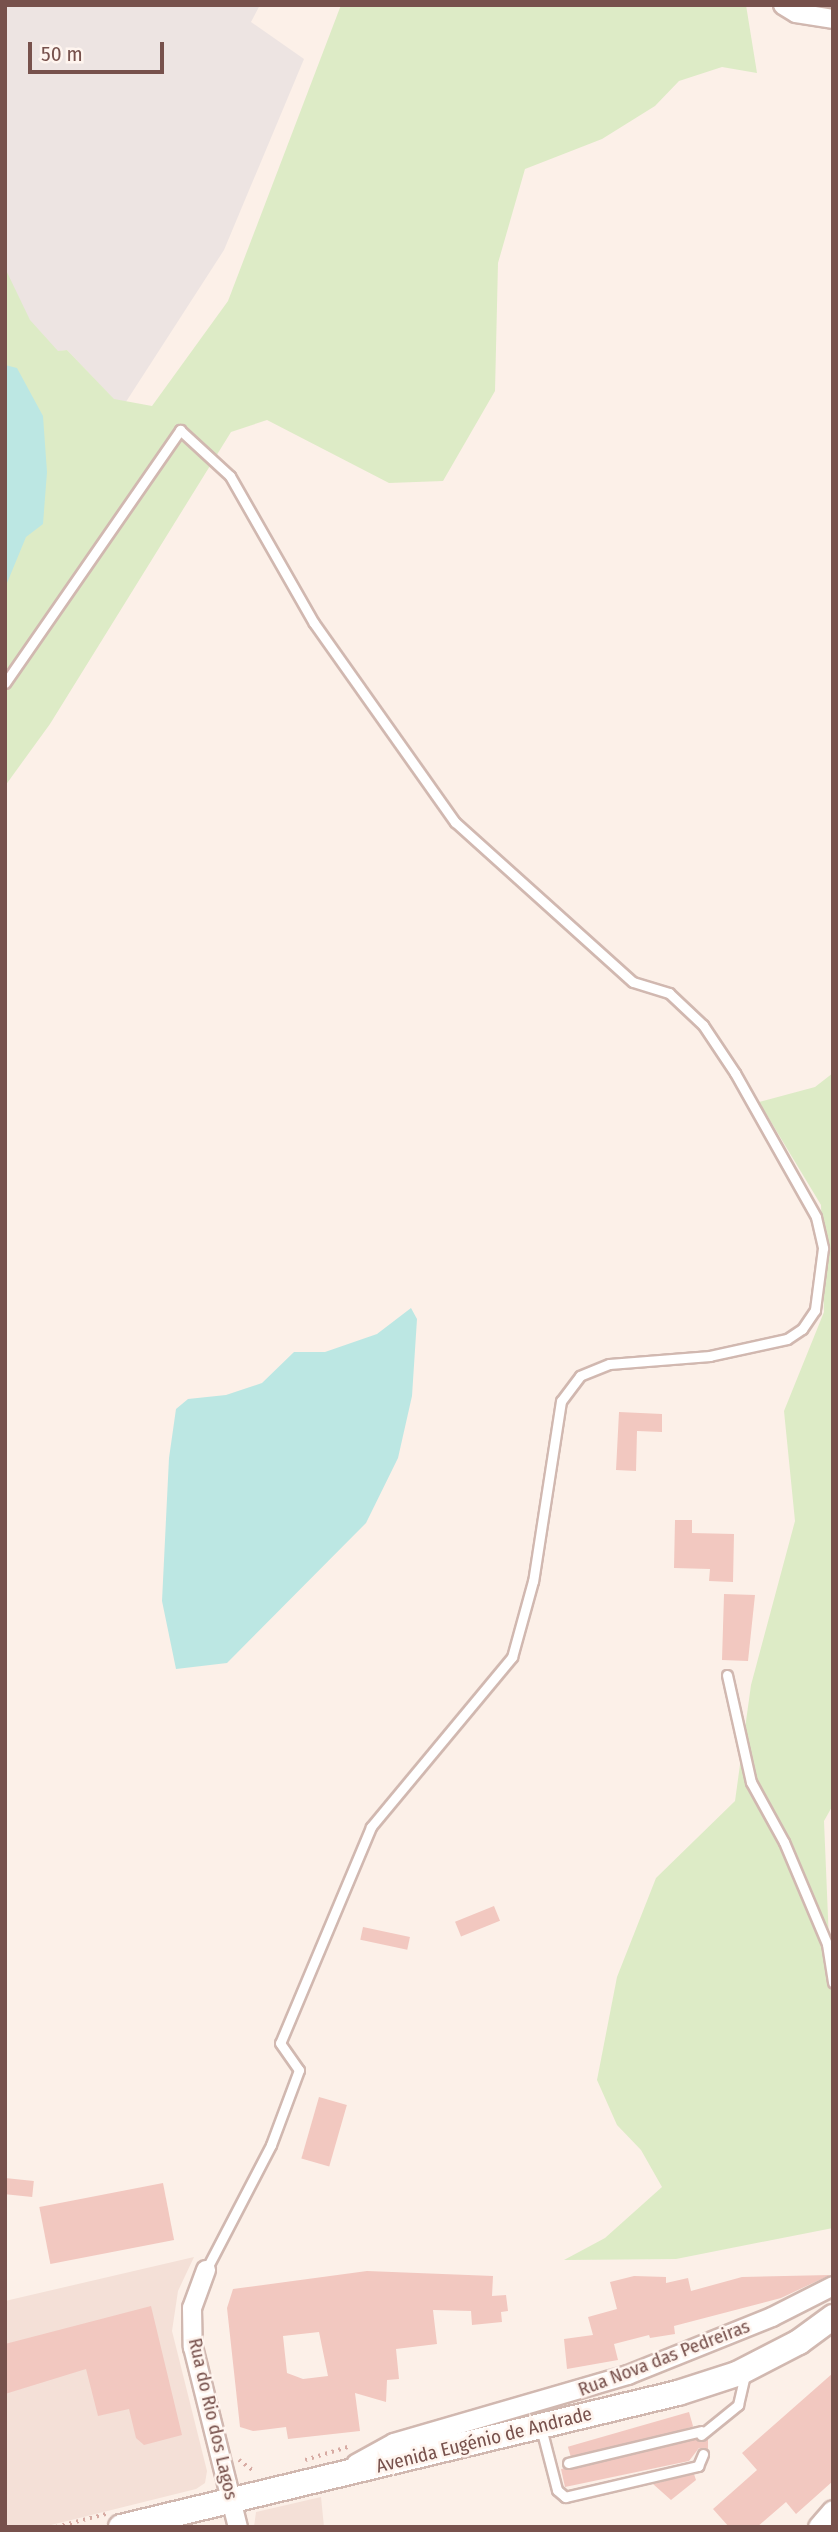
<!DOCTYPE html>
<html>
<head>
<meta charset="utf-8">
<style>
	body { margin:0 }
	#map { position:relative; width:838px; height:2532px; overflow:hidden; background:#fcf0e8; font-family:"Fira Sans Condensed",sans-serif }
	div>[style] { position:absolute }
	.residential>* { inset:0; background:#f4e0d7 }
	.industrial>* { inset:0; background:#ede4e2 }
	.green>* { inset:0; background:#ddebc6 }
	.water>* { inset:0; background:#bce7e3 }
	.building>* { inset:0; background:#f2c8c0; transform-origin:0 0 }
	.path>* { height:3.5px; margin-top:-1.75px; transform-origin:0; background:repeating-linear-gradient(90deg,#d7aba3 0 2px,transparent 0 7px) }
	.roads { filter:drop-shadow(2px 0 #d1b8b0) drop-shadow(-2px 0 #d1b8b0) drop-shadow(0 2px #d1b8b0) drop-shadow(0 -2px #d1b8b0) }
	.service>* { height:9px; margin:-4.5px; padding:0 4.5px; transform-origin:4.5px; border-radius:4.5px; background:#fff }
	.minor>* { height:18px; margin:-9px; padding:0 9px; transform-origin:9px; border-radius:9px; background:#fff }
	.tertiary>* { height:21px; margin:-10.5px; padding:0 10.5px; transform-origin:10.5px; border-radius:10.5px; background:#fff }
	.secondary>* { height:24px; margin:-12px; padding:0 12px; transform-origin:12px; border-radius:12px; background:#fff }
	span { translate:-50% -50%; white-space:nowrap; text-align:center; line-height:1.15; -webkit-text-stroke:5px #fff5ef; paint-order:stroke }
	.street-label { font-size:19px; color:#77514c }
	.frame { position:absolute; inset:0; border:7px solid #77514c; pointer-events:none }
	.scale { position:absolute; left:28px; top:42px; width:136px; height:32px; box-sizing:border-box; border:4px solid #77514c; border-top:0; padding-left:9px; font-size:21px; line-height:24px; white-space:nowrap; color:#77514c; -webkit-text-stroke:5px #fff5ef; paint-order:stroke }
</style>
</head>
<body>
<div id="map">
	<div class="residential">
		<div style="clip-path:polygon(194px 2257px,178px 2291px,172px 2331px,207px 2471px,205px 2483px,196px 2489px,43px 2527px,5px 2527px,5px 2301px)"></div>
		<div style="clip-path:polygon(321px 2497px,324px 2527px,254px 2527px,256px 2512px)"></div>
	</div>
	<div class="industrial">
		<div style="clip-path:polygon(5px 5px,260px 5px,251px 22px,304px 59px,224px 250px,122px 408px,67px 350px,53px 352px,5px 303px)"></div>
	</div>
	<div class="green">
		<div style="clip-path:polygon(341px 5px,746px 5px,757px 73px,722px 67px,679px 81px,655px 106px,602px 139px,525px 169px,498px 263px,495px 391px,443px 481px,389px 483px,267px 420px,231px 432px,50px 724px,5px 786px,5px 268px,30px 320px,58px 351px,67px 350px,114px 399px,152px 406px,228px 301px)"></div>
		<div style="clip-path:polygon(833px 1073px,833px 1805px,824px 1821px,833px 2037px,833px 2228px,676px 2259px,564px 2260px,605px 2238px,662px 2187px,641px 2150px,617px 2125px,597px 2080px,617px 1977px,656px 1878px,735px 1801px,751px 1685px,795px 1521px,784px 1411px,824px 1312px,821px 1205px,759px 1102px,815px 1087px)"></div>
	</div>
	<div class="water">
		<div style="clip-path:polygon(5px 365px,17px 368px,43px 416px,47px 472px,43px 524px,26px 537px,5px 588px)"></div>
		<div style="clip-path:polygon(411px 1308px,417px 1319px,412px 1396px,398px 1458px,366px 1523px,227px 1663px,176px 1669px,162px 1601px,169px 1458px,176px 1409px,188px 1399px,226px 1395px,262px 1383px,294px 1352px,325px 1352px,377px 1334px)"></div>
	</div>
	<div class="building">
		<div style="clip-path:polygon(619px 1412px,662px 1414px,662px 1432px,637px 1431px,636px 1471px,616px 1470px)"></div>
		<div style="clip-path:polygon(675px 1520px,692px 1520px,692px 1533px,734px 1534px,733px 1582px,709px 1581px,710px 1569px,674px 1568px)"></div>
		<div style="clip-path:polygon(724px 1594px,755px 1595px,748px 1661px,722px 1660px)"></div>
		<div style="left:494px;top:1906px;width:16px;height:42px;rotate:68deg"></div>
		<div style="left:363px;top:1927px;width:48px;height:13px;rotate:12deg"></div>
		<div style="left:319px;top:2097px;width:29px;height:64px;rotate:16deg"></div>
		<div style="left:5px;top:2178px;width:29px;height:16px;rotate:6deg"></div>
		<div style="left:163px;top:2183px;width:58px;height:126px;rotate:79deg"></div>
		<div style="clip-path:polygon(evenodd,367px 2271px,493px 2276px,492px 2296px,506px 2295px,508px 2311px,501px 2312px,502px 2322px,472px 2325px,471px 2311px,433px 2310px,437px 2344px,396px 2349px,399px 2379px,387px 2380px,386px 2402px,355px 2393px,360px 2431px,288px 2439px,286px 2427px,253px 2431px,240px 2427px,227px 2308px,233px 2289px,367px 2271px,319px 2332px,328px 2376px,303px 2379px,287px 2373px,283px 2336px,319px 2332px)"></div>
		<div style="clip-path:polygon(830px 2275px,781px 2298px,674px 2326px,675px 2334px,650px 2338px,649px 2335px,614px 2344px,618px 2360px,567px 2369px,564px 2339px,593px 2335px,588px 2317px,617px 2309px,610px 2282px,634px 2276px,666px 2277px,666px 2283px,688px 2278px,691px 2291px,742px 2277px)"></div>
		<div style="clip-path:polygon(151px 2306px,182px 2435px,144px 2445px,136px 2438px,129px 2409px,98px 2416px,86px 2369px,5px 2394px,5px 2344px)"></div>
		<div style="clip-path:polygon(833px 2373px,833px 2481px,796px 2514px,786px 2502px,757px 2527px,729px 2527px,713px 2509px,757px 2470px,742px 2453px)"></div>
		<div style="left:689px;top:2412px;width:15px;height:126px;rotate:74deg"></div>
		<div style="clip-path:polygon(696px 2439px,708px 2439px,708px 2449px,699px 2448px,689px 2461px,565px 2487px,561px 2469px)"></div>
		<div style="clip-path:polygon(694px 2474px,696px 2480px,671px 2500px,653px 2484px)"></div>
	</div>
	<div class="path">
		<div style="left:239px;top:2460px;width:20px;rotate:37deg"></div>
		<div style="left:305px;top:2460px;width:48px;rotate:-16.9deg"></div>
		<div style="left:56px;top:2527px;width:52px;rotate:-14.6deg"></div>
	</div>
	<div class="roads">
		<div class="service">
			<div style="left:5px;top:683px;width:308px;rotate:-55.3deg"></div>
			<div style="left:180px;top:430px;width:68px;rotate:42.6deg"></div>
			<div style="left:230px;top:476px;width:169px;rotate:60.3deg"></div>
			<div style="left:314px;top:623px;width:244px;rotate:54.7deg"></div>
			<div style="left:455px;top:822px;width:239px;rotate:42deg"></div>
			<div style="left:633px;top:982px;width:38px;rotate:17deg"></div>
			<div style="left:669px;top:993px;width:47px;rotate:43.3deg"></div>
			<div style="left:703px;top:1025px;width:58px;rotate:56.3deg"></div>
			<div style="left:735px;top:1073px;width:165px;rotate:60.6deg"></div>
			<div style="left:816px;top:1217px;width:32px;rotate:77deg"></div>
			<div style="left:823px;top:1248px;width:63px;rotate:97.4deg"></div>
			<div style="left:815px;top:1310px;width:23px;rotate:124deg"></div>
			<div style="left:802px;top:1329px;width:18px;rotate:146deg"></div>
			<div style="left:787px;top:1339px;width:79px;rotate:167.6deg"></div>
			<div style="left:710px;top:1356px;width:101px;rotate:175.5deg"></div>
			<div style="left:609px;top:1364px;width:31px;rotate:158deg"></div>
			<div style="left:580px;top:1376px;width:31px;rotate:127deg"></div>
			<div style="left:561px;top:1401px;width:182px;rotate:98.8deg"></div>
			<div style="left:533px;top:1581px;width:79px;rotate:105.4deg"></div>
			<div style="left:512px;top:1657px;width:221px;rotate:129.7deg"></div>
			<div style="left:371px;top:1827px;width:234px;rotate:112.8deg"></div>
			<div style="left:280px;top:2043px;width:33px;rotate:55deg"></div>
			<div style="left:299px;top:2070px;width:80px;rotate:110.5deg"></div>
			<div style="left:271px;top:2145px;width:141px;rotate:117.5deg"></div>
			<div style="left:727px;top:1675px;width:110px;rotate:77.4deg"></div>
			<div style="left:751px;top:1782px;width:68px;rotate:61.2deg"></div>
			<div style="left:784px;top:1842px;width:111px;rotate:67.1deg"></div>
			<div style="left:827px;top:1944px;width:39px;rotate:81deg"></div>
			<div style="left:541px;top:2428px;width:64px;rotate:75.5deg"></div>
			<div style="left:557px;top:2490px;width:11px;rotate:41deg"></div>
			<div style="left:565px;top:2497px;width:137px;rotate:-13.1deg"></div>
			<div style="left:698px;top:2466px;width:13px;rotate:-67deg"></div>
			<div style="left:701px;top:2435px;width:48px;rotate:-39deg"></div>
			<div style="left:738px;top:2405px;width:31px;rotate:-77deg"></div>
			<div style="left:568px;top:2463px;width:137px;rotate:-13.5deg"></div>
		</div>
		<div class="minor">
			<div style="left:783px;top:5px;width:15px;rotate:32deg"></div>
			<div style="left:796px;top:13px;width:37px;rotate:9deg"></div>
			<div style="left:206px;top:2270px;width:40px;rotate:110.2deg"></div>
			<div style="left:192px;top:2308px;width:39px;rotate:89deg"></div>
			<div style="left:193px;top:2347px;width:186px;rotate:76deg"></div>
			<div style="left:356px;top:2464px;width:43px;rotate:-28.9deg"></div>
			<div style="left:394px;top:2443px;width:244px;rotate:-16.2deg"></div>
			<div style="left:628px;top:2375px;width:155px;rotate:-21.9deg"></div>
			<div style="left:772px;top:2317px;width:68px;rotate:-26.9deg"></div>
		</div>
		<div class="tertiary">
			<div style="left:819px;top:2527px;width:21px;rotate:-49deg"></div>
		</div>
		<div class="secondary">
			<div style="left:121px;top:2527px;width:573px;rotate:-13.53deg"></div>
			<div style="left:678px;top:2393px;width:62px;rotate:-17.9deg"></div>
			<div style="left:737px;top:2374px;width:70px;rotate:-27.3deg"></div>
			<div style="left:799px;top:2342px;width:42px;rotate:-36.3deg"></div>
		</div>
	</div>
	<div class="street-label">
		<span style="left:664px;top:2358px;rotate:-21deg">Rua Nova das Pedreiras</span>
		<span style="left:213px;top:2419px;rotate:77deg">Rua do Rio dos Lagos</span>
		<span style="left:484px;top:2440px;rotate:-14deg">Avenida Eugénio de Andrade</span>
	</div>
	<div class="frame"></div>
	<div class="scale">50 m</div>
</div>
</body>
</html>
